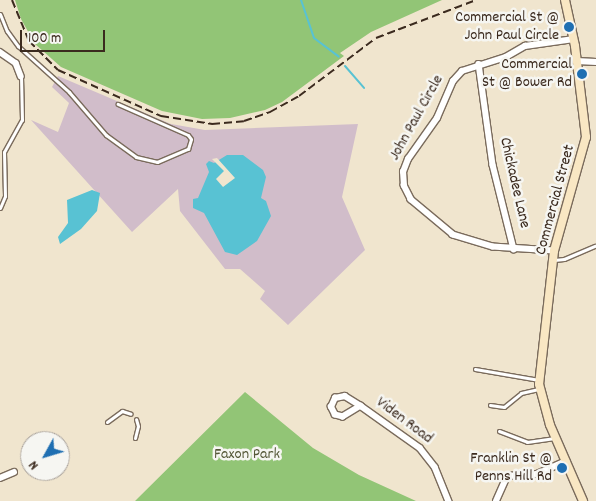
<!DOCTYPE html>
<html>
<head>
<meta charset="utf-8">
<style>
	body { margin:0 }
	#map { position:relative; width:596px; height:501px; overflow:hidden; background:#f0e5ce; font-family:Dekko,sans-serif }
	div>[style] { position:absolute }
	.industrial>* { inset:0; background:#d1bdca }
	.green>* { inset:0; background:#92c576 }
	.water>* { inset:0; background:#58c2d3 }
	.pier>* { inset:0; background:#f0e5ce }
	.stream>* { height:2px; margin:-1px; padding:0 1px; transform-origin:1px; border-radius:1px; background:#58c2d3 }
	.roads { filter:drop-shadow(1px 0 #7a6b5c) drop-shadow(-1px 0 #7a6b5c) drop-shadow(0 1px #7a6b5c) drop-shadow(0 -1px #7a6b5c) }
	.service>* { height:3px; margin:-1.5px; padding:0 1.5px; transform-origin:1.5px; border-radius:1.5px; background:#fff }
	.minor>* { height:5.5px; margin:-2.75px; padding:0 2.75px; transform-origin:2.75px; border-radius:2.75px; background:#fff }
	.secondary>* { height:8px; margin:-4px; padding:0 4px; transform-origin:4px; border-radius:4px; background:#f9e7c3 }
	.rail>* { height:2px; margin-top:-1px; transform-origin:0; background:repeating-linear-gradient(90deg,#3b2a1e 0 8px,transparent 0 12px) }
	.dots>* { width:14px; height:14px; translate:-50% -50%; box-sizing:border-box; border:2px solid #f6f6f2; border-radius:50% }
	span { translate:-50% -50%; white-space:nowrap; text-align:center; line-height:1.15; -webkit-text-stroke:5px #f6f6f2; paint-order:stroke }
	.poi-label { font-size:16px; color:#3b2a1e }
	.right { translate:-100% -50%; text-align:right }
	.street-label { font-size:16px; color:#3b2a1e }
	.park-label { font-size:16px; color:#555838 }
	.north { position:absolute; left:20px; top:431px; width:50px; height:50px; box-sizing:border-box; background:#f6f6f2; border:1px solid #aba49d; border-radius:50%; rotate:231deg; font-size:14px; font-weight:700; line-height:20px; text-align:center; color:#3b2a1e }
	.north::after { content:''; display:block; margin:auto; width:18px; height:22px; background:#1f6fb2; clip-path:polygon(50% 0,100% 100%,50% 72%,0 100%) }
	.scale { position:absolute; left:20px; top:30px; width:85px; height:22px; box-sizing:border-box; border:2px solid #3b2a1e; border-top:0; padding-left:6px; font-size:15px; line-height:18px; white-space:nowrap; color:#3b2a1e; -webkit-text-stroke:4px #f6f6f2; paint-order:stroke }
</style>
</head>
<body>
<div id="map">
	<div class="industrial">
		<div style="clip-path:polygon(58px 76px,171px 124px,205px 130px,358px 124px,342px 197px,365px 250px,288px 325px,260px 299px,265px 291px,240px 269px,225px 269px,180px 211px,178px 189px,132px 232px,31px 120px,58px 132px,69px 103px,52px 87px)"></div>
	</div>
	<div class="green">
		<div style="clip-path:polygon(15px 0,442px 0,371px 32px,340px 53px,344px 56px,282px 102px,265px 110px,230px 118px,202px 119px,162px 111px,61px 67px,35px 44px,21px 19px)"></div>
		<div style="clip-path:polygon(245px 392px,313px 448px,359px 475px,416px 501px,135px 501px)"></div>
	</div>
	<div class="water">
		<div style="clip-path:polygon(227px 155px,243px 155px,263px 170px,266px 177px,261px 198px,266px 201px,271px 216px,257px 241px,237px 255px,225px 252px,204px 213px,193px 208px,193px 199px,198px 198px,209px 172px,206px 164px,209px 161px,214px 163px)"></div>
		<div style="clip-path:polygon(92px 190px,100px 193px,97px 211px,81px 229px,60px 244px,58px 237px,68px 223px,67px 200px)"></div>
	</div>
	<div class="pier">
		<div style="clip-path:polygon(217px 158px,235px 178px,223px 187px,216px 179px,224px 171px,212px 159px)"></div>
	</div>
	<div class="stream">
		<div style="left:301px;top:0;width:40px;rotate:71.1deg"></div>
		<div style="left:314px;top:38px;width:31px;rotate:37deg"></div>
		<div style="left:345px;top:66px;width:29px;rotate:49deg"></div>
	</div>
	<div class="roads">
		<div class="service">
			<div style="left:0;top:14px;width:18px;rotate:68deg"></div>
			<div style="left:7px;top:31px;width:19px;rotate:54deg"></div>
			<div style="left:18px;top:46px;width:69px;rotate:42deg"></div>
			<div style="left:69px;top:92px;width:57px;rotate:49.3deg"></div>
			<div style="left:106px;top:135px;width:37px;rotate:36deg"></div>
			<div style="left:136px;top:157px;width:22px;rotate:13deg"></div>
			<div style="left:157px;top:162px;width:34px;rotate:-23deg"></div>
			<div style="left:188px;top:149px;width:10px;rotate:-73deg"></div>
			<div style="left:191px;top:139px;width:5px;rotate:-127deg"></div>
			<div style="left:188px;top:135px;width:77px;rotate:-156.1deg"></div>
			<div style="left:0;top:208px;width:13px;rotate:-67deg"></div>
			<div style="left:5px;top:196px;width:44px;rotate:-91.3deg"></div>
			<div style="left:4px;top:152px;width:37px;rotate:-61deg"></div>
			<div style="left:22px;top:120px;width:44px;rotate:-91.3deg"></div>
			<div style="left:554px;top:260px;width:10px;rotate:-6deg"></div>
			<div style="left:564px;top:259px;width:34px;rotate:-23deg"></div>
			<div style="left:475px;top:369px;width:65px;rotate:9.8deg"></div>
			<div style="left:490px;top:405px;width:14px;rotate:8deg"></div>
			<div style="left:504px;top:407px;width:22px;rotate:-39deg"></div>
			<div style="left:521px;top:393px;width:18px;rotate:-13deg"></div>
			<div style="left:107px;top:422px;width:19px;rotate:-36deg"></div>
			<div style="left:122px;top:411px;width:9px;rotate:18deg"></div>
			<div style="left:499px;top:431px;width:30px;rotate:21deg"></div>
			<div style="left:527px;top:442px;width:28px;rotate:-8deg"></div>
			<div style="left:135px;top:438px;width:12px;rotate:-76deg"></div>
			<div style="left:138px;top:426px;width:7px;rotate:-106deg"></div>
		</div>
		<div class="minor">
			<div style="left:0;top:52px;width:19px;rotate:35deg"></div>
			<div style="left:16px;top:63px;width:14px;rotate:69deg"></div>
			<div style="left:577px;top:61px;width:19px;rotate:3deg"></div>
			<div style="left:479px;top:64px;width:102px;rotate:82.1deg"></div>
			<div style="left:493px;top:165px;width:87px;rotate:76deg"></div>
			<div style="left:554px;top:251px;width:61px;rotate:-176.2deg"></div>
			<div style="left:493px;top:247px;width:42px;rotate:-163.3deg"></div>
			<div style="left:453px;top:235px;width:55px;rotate:-140.2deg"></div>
			<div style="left:411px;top:200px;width:16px;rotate:-117deg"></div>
			<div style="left:404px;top:186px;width:14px;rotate:-94deg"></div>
			<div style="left:403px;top:172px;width:14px;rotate:-69deg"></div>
			<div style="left:408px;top:159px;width:50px;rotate:-54.7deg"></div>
			<div style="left:437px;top:118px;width:40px;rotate:-66.6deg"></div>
			<div style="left:453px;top:81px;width:13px;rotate:-48deg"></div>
			<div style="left:462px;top:71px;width:46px;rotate:-17.7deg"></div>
			<div style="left:506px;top:57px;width:22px;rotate:-30deg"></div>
			<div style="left:525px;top:46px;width:49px;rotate:-8.1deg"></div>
			<div style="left:361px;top:406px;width:21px;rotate:149deg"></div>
			<div style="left:343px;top:417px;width:8px;rotate:-166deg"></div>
			<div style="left:335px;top:415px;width:9px;rotate:-117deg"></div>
			<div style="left:331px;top:407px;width:10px;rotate:-66deg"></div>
			<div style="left:335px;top:398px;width:10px;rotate:-11deg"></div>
			<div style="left:345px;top:396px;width:19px;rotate:32deg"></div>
			<div style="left:361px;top:406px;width:72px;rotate:35.4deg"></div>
			<div style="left:420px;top:448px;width:24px;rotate:52deg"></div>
			<div style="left:435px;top:467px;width:37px;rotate:68deg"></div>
			<div style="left:0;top:478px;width:15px;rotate:-23deg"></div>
			<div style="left:496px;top:501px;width:27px;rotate:-66deg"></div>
			<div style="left:507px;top:476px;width:30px;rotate:-4deg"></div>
			<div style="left:537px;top:474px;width:32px;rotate:-24deg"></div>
		</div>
		<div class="secondary">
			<div style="left:565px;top:0;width:47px;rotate:77.7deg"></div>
			<div style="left:575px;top:46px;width:92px;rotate:83.1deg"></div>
			<div style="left:586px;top:137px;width:118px;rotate:105.7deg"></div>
			<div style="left:554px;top:251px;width:134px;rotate:96.4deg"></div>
			<div style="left:539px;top:384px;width:42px;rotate:75deg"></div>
			<div style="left:550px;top:425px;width:83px;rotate:66.5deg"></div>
		</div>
	</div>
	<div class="rail">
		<div style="left:12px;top:0;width:44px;rotate:67.5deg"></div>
		<div style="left:29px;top:41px;width:41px;rotate:45deg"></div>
		<div style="left:58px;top:70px;width:113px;rotate:24.1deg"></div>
		<div style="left:161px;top:116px;width:52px;rotate:8.9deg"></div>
		<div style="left:212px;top:124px;width:32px;rotate:-5deg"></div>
		<div style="left:244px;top:121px;width:28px;rotate:-19deg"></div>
		<div style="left:270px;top:112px;width:33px;rotate:-29deg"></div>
		<div style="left:299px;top:96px;width:96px;rotate:-37deg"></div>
		<div style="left:376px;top:38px;width:107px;rotate:-20.8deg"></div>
	</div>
	<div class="dots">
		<div style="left:569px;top:27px;background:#1f6fb2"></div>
		<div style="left:582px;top:74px;background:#1f6fb2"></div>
		<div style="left:562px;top:468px;background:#1f6fb2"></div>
	</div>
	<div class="poi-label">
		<span class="right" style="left:559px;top:27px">Commercial St @<br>John Paul Circle</span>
		<span class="right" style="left:572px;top:74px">Commercial<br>St @ Bower Rd</span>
		<span class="right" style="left:552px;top:468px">Franklin St @<br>Penns Hill Rd</span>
	</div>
	<div class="street-label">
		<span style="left:417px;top:118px;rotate:-61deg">John Paul Circle</span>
		<span style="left:514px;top:183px;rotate:77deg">Chickadee Lane</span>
		<span style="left:556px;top:200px;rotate:-75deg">Commercial Street</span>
		<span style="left:404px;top:421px;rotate:37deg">Viden Road</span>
	</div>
	<div class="park-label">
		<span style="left:247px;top:455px">Faxon Park</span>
	</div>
	<div class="north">N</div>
	<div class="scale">100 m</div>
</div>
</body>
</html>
